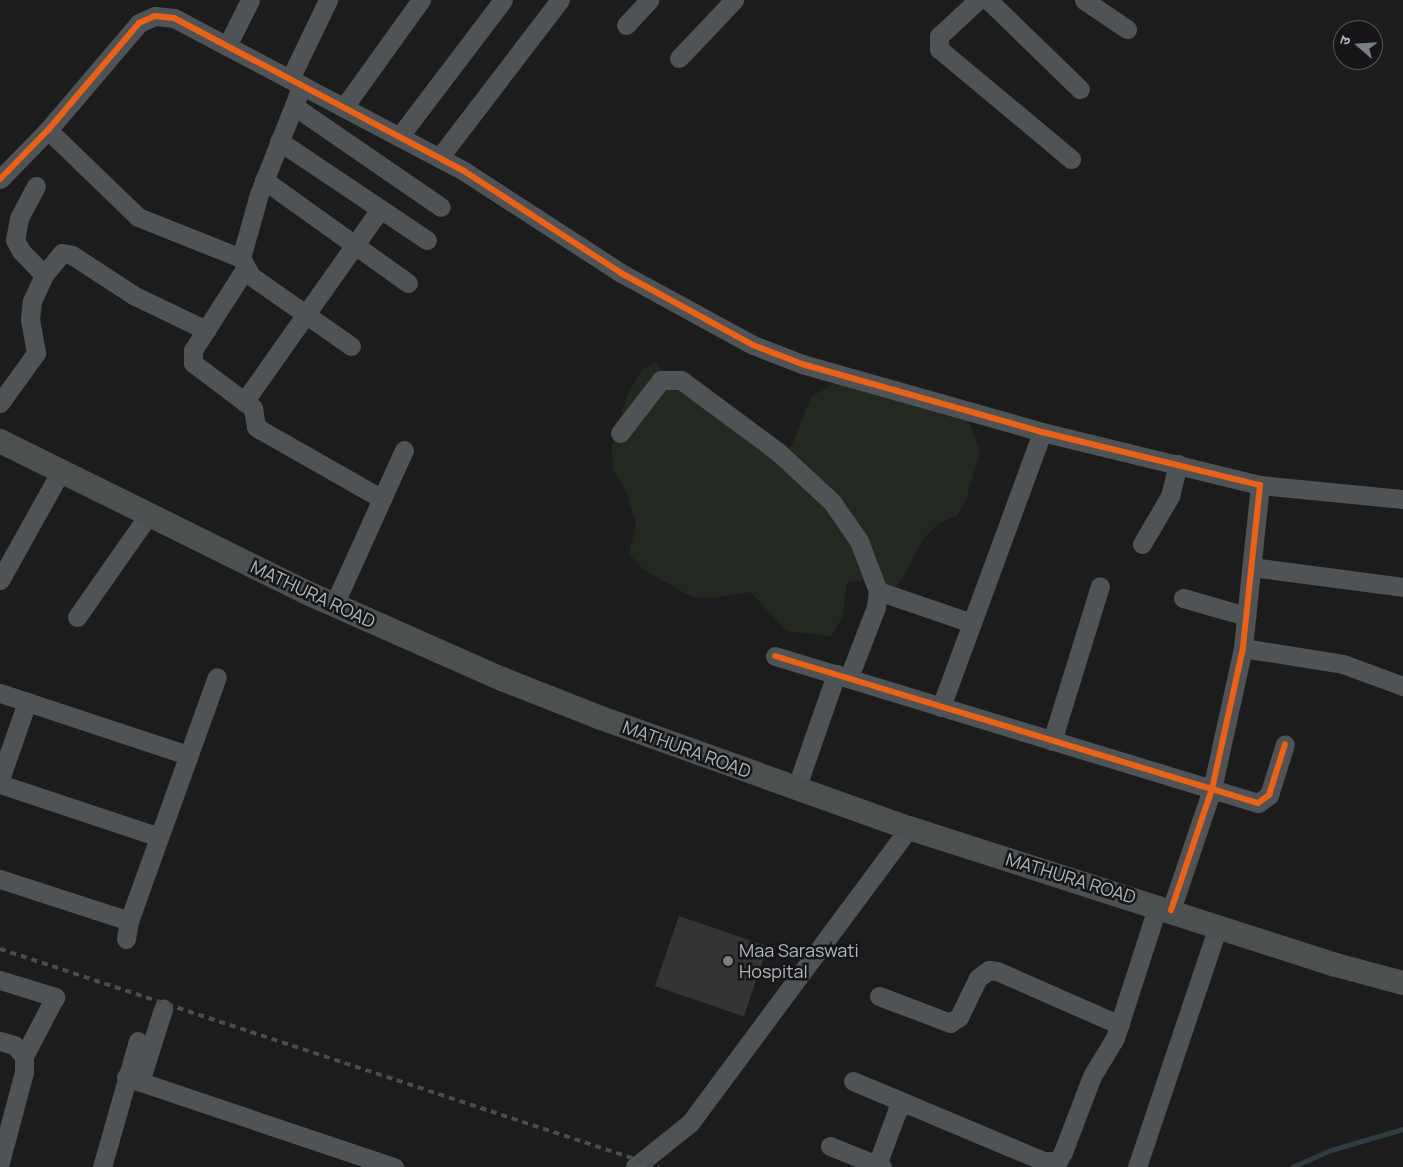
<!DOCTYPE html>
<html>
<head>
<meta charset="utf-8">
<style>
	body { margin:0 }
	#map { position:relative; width:1403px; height:1167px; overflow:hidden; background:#1c1c1c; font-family:Manrope,"Noto Sans Devanagari",sans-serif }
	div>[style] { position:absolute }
	.green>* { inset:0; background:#232921 }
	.stream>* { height:4.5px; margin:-2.25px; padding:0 2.25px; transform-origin:2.25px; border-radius:2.25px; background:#2e3d3f }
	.building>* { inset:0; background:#343434; transform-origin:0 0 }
	.minor>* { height:19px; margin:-9.5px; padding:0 9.5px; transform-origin:9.5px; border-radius:9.5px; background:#505355 }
	.major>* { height:24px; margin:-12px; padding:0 12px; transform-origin:12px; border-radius:12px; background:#4d5051 }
	.rail>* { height:4px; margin-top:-2px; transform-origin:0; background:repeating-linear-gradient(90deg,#4b4d4d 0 6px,transparent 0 11px) }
	.cycleway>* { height:6px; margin:-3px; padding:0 3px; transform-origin:3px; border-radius:3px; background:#ea6118 }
	.dots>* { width:14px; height:14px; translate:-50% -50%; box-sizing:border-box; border:2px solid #161618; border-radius:50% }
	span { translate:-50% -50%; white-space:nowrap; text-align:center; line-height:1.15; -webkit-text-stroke:5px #161618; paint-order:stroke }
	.street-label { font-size:18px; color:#adb7bc }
	.poi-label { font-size:18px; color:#adb7bc }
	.left { translate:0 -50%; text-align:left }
	.north { position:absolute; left:1333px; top:20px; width:50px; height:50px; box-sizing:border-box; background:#161618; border:1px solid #52565a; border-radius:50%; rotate:289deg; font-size:14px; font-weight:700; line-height:20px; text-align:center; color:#adb7bc }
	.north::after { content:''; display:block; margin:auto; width:18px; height:22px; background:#7a8184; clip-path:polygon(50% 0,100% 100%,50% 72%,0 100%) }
</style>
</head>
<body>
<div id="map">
	<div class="green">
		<div style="clip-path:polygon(656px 363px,683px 394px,761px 447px,791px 447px,811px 397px,836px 382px,968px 419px,980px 451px,966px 500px,957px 516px,939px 523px,923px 539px,904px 576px,891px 593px,872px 578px,847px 583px,843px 616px,831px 636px,787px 631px,750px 592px,714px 598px,692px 597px,644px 570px,629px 554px,636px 524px,626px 491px,613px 470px,612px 447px,627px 396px,642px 369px)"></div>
	</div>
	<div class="stream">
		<div style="left:1292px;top:1167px;width:43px;rotate:-23.6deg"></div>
		<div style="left:1331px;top:1150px;width:75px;rotate:-16.3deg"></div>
	</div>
	<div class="building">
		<div style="left:679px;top:916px;width:94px;height:74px;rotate:19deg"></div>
	</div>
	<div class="minor">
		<div style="left:978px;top:0;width:53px;rotate:137.3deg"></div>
		<div style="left:939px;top:36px;width:13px;rotate:90deg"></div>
		<div style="left:939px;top:49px;width:172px;rotate:39.8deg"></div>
		<div style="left:988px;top:0;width:128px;rotate:44.1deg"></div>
		<div style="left:1084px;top:0;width:52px;rotate:34deg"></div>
		<div style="left:626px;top:25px;width:34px;rotate:-47deg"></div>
		<div style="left:227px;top:46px;width:51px;rotate:-63.4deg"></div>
		<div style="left:679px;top:58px;width:80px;rotate:-46.5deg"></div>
		<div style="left:290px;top:79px;width:88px;rotate:-64.3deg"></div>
		<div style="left:302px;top:85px;width:117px;rotate:111.5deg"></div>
		<div style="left:259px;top:194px;width:66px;rotate:105.7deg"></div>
		<div style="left:241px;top:258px;width:21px;rotate:61deg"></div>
		<div style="left:251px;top:276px;width:122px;rotate:35deg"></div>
		<div style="left:294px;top:106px;width:178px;rotate:34.5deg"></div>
		<div style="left:344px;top:107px;width:132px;rotate:-54.3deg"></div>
		<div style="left:48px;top:130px;width:125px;rotate:44deg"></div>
		<div style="left:138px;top:217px;width:111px;rotate:21.7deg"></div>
		<div style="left:399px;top:137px;width:172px;rotate:-52.8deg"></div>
		<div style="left:279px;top:141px;width:178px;rotate:33.8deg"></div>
		<div style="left:439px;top:158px;width:199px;rotate:-52.6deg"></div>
		<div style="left:0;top:179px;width:69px;rotate:-45.6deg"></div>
		<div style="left:48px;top:130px;width:140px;rotate:-49.6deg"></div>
		<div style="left:139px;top:23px;width:17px;rotate:-24deg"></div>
		<div style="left:155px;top:16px;width:19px;rotate:6deg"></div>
		<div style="left:174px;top:18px;width:328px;rotate:27.8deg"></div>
		<div style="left:464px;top:171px;width:187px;rotate:33deg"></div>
		<div style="left:621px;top:273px;width:150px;rotate:28.6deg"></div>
		<div style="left:753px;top:345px;width:53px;rotate:21.2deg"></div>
		<div style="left:802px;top:364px;width:249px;rotate:15.8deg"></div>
		<div style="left:1042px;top:432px;width:224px;rotate:13.7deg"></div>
		<div style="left:1260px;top:485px;width:164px;rotate:96deg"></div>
		<div style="left:1243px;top:648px;width:144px;rotate:102.4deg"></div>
		<div style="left:1212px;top:789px;width:128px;rotate:108.7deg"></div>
		<div style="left:264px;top:180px;width:177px;rotate:35.6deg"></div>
		<div style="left:36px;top:186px;width:36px;rotate:118deg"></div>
		<div style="left:19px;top:218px;width:22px;rotate:100deg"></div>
		<div style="left:15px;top:240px;width:13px;rotate:61deg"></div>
		<div style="left:21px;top:251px;width:33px;rotate:46deg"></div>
		<div style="left:245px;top:269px;width:96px;rotate:122.7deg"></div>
		<div style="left:193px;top:350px;width:13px;rotate:90deg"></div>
		<div style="left:193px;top:363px;width:75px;rotate:36.9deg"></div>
		<div style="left:253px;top:408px;width:19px;rotate:81deg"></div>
		<div style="left:256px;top:427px;width:6px;rotate:31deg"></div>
		<div style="left:261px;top:430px;width:139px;rotate:29.7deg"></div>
		<div style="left:244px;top:402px;width:236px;rotate:-54.8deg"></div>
		<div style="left:0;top:403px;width:62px;rotate:-54.2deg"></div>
		<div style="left:36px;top:353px;width:35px;rotate:-100deg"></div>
		<div style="left:30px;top:319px;width:18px;rotate:-84deg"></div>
		<div style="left:32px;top:301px;width:29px;rotate:-65deg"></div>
		<div style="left:44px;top:275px;width:28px;rotate:-51deg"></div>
		<div style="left:62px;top:253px;width:10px;rotate:11deg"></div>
		<div style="left:72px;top:255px;width:75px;rotate:33.1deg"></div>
		<div style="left:135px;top:296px;width:79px;rotate:25.6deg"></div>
		<div style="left:620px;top:433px;width:67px;rotate:-52.3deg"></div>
		<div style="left:661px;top:380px;width:20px"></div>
		<div style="left:681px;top:380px;width:119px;rotate:36.5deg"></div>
		<div style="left:777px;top:451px;width:75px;rotate:42.8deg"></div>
		<div style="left:832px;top:502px;width:47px;rotate:55.3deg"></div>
		<div style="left:859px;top:541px;width:53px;rotate:69.2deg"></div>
		<div style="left:878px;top:591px;width:16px;rotate:97deg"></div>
		<div style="left:876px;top:607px;width:75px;rotate:111.1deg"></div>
		<div style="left:1260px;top:485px;width:144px;rotate:5.6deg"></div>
		<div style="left:1142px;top:544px;width:56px;rotate:-59.7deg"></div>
		<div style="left:1170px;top:496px;width:33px;rotate:-76deg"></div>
		<div style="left:1252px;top:567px;width:152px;rotate:7.5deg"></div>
		<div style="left:0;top:580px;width:125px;rotate:-60.8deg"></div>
		<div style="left:878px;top:591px;width:99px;rotate:18.8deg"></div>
		<div style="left:1183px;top:598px;width:66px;rotate:15.9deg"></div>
		<div style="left:334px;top:605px;width:170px;rotate:-65.7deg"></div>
		<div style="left:77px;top:617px;width:126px;rotate:-55deg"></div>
		<div style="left:1243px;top:648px;width:101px;rotate:9.1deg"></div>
		<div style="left:1343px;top:664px;width:64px;rotate:20.1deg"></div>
		<div style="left:775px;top:656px;width:505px;rotate:16.93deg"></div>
		<div style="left:1258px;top:803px;width:14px;rotate:-36deg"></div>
		<div style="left:1269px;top:795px;width:53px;rotate:-72.6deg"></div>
		<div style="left:0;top:693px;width:197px;rotate:18.3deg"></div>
		<div style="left:941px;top:707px;width:293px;rotate:-69.8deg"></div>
		<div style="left:1052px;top:741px;width:162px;rotate:-72.8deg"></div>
		<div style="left:0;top:779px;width:82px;rotate:-70.7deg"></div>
		<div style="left:0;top:784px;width:168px;rotate:18.4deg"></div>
		<div style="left:796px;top:789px;width:122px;rotate:-70.8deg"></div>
		<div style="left:0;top:879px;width:136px;rotate:18deg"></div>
		<div style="left:126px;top:939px;width:18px;rotate:-81deg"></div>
		<div style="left:129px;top:921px;width:259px;rotate:-70.2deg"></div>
		<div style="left:0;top:980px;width:58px;rotate:17.2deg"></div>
		<div style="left:55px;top:997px;width:67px;rotate:117.7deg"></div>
		<div style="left:879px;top:996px;width:76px;rotate:20.8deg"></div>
		<div style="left:950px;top:1023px;width:11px;rotate:-34deg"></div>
		<div style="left:959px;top:1017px;width:43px;rotate:-64deg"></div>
		<div style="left:978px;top:978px;width:14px;rotate:-36deg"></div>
		<div style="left:989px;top:970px;width:8px;rotate:7deg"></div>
		<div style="left:997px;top:971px;width:134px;rotate:23.7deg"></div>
		<div style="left:0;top:1041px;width:15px;rotate:16deg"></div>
		<div style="left:14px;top:1045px;width:15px;rotate:48deg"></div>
		<div style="left:24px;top:1056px;width:16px;rotate:90deg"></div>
		<div style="left:24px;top:1072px;width:93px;rotate:104.9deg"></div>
		<div style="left:126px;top:1077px;width:283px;rotate:18.6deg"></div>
		<div style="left:853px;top:1081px;width:206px;rotate:22.8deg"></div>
		<div style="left:140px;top:1082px;width:77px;rotate:-72.5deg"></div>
		<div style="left:830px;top:1146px;width:56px;rotate:22deg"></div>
		<div style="left:877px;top:1165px;width:58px;rotate:-69.7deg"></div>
		<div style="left:897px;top:1111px;width:11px;rotate:-45deg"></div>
		<div style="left:102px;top:1167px;width:131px;rotate:-74.1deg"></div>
		<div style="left:635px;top:1167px;width:70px;rotate:-38.7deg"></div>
		<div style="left:690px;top:1123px;width:367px;rotate:-53.4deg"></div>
		<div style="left:1041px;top:1167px;width:6px;rotate:-72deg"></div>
		<div style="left:1043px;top:1161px;width:15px"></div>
		<div style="left:1058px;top:1161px;width:10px;rotate:-61deg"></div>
		<div style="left:1063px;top:1152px;width:81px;rotate:-69.1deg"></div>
		<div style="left:1092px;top:1076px;width:44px;rotate:-58.8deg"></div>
		<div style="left:1115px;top:1038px;width:140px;rotate:-72.1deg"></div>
		<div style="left:1137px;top:1167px;width:254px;rotate:-71.4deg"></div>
	</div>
	<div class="major">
		<div style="left:0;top:441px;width:338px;rotate:26.3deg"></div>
		<div style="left:303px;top:591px;width:218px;rotate:23.9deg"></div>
		<div style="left:502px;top:679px;width:106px;rotate:21.5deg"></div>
		<div style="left:601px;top:718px;width:327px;rotate:19.7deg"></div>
		<div style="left:909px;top:828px;width:448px;rotate:17.8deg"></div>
		<div style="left:1336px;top:965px;width:69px;rotate:15deg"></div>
	</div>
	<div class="rail">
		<div style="left:0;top:949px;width:694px;rotate:18.3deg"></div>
	</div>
	<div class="cycleway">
		<div style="left:0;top:179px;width:69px;rotate:-45.6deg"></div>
		<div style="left:48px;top:130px;width:140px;rotate:-49.6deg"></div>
		<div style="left:139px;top:23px;width:17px;rotate:-24deg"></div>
		<div style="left:155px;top:16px;width:19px;rotate:6deg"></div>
		<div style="left:174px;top:18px;width:328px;rotate:27.8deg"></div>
		<div style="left:464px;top:171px;width:187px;rotate:33deg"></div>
		<div style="left:621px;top:273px;width:150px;rotate:28.6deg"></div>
		<div style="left:753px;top:345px;width:53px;rotate:21.2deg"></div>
		<div style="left:802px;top:364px;width:249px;rotate:15.8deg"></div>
		<div style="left:1042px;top:432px;width:224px;rotate:13.7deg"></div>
		<div style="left:1260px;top:485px;width:164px;rotate:96deg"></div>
		<div style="left:1243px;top:648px;width:144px;rotate:102.4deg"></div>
		<div style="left:1212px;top:789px;width:128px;rotate:108.7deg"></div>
		<div style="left:775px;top:656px;width:505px;rotate:16.93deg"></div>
		<div style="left:1258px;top:803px;width:14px;rotate:-36deg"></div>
		<div style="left:1269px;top:795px;width:53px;rotate:-72.6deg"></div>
	</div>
	<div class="dots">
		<div style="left:728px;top:961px;background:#7a8184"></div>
	</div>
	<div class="street-label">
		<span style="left:313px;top:594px;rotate:25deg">MATHURA ROAD</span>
		<span style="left:687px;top:749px;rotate:20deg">MATHURA ROAD</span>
		<span style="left:1071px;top:878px;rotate:17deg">MATHURA ROAD</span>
	</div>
	<div class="poi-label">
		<span class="left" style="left:739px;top:961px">Maa Saraswati<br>Hospital</span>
	</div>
	<div class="north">उ</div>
</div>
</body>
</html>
